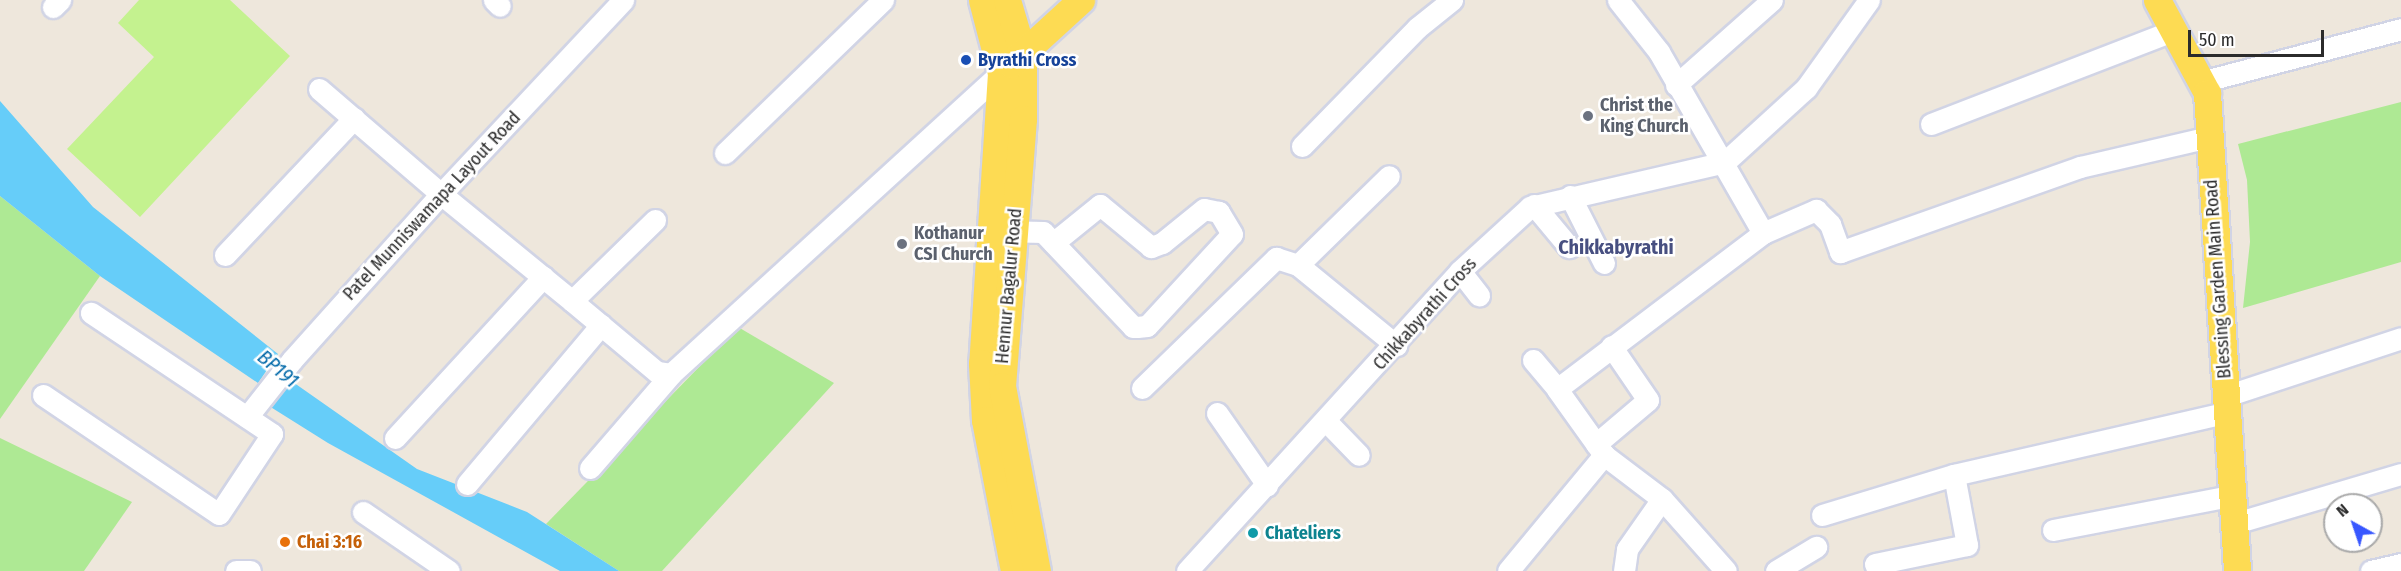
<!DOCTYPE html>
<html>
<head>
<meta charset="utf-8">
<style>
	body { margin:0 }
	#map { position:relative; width:2401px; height:571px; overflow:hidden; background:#eee7dc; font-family:"Fira Sans Condensed",sans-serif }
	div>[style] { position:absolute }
	.green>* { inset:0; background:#aee994 }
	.pitch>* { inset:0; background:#c4f28f }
	.water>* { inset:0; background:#66cdf9 }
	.roads { filter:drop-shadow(2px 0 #d1d4e5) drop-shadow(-2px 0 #d1d4e5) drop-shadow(0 2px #d1d4e5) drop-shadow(0 -2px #d1d4e5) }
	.minor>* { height:21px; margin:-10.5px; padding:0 10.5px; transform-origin:10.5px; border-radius:10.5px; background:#fff }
	.major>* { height:27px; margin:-13.5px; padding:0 13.5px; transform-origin:13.5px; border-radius:13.5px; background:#fddb53 }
	.dots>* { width:16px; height:16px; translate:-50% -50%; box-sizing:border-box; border:3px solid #fff; border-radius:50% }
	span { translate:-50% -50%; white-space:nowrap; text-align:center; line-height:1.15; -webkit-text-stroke:5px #fff; paint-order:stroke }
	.transit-label { font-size:18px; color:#164399; font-weight:700 }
	.left { translate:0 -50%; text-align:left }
	.worship-label { font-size:18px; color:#5b616d; font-weight:700 }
	.street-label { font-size:18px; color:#2b2b2b }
	.culture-label { font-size:18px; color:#0d838f; font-weight:700 }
	.food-label { font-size:18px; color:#c56008; font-weight:700 }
	.neighbourhood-label { font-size:20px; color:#474f80; font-weight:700 }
	.water-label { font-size:20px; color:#0269a9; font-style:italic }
	.north { position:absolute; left:2323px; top:493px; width:60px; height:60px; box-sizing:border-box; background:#fff; border:2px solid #aaa; border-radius:50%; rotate:320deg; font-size:16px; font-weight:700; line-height:24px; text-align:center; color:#2b2b2b }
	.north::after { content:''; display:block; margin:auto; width:21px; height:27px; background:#3857ff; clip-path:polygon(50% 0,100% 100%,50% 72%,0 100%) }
	.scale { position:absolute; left:2188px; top:30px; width:136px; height:27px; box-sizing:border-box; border:3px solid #2b2b2b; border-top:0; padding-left:8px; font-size:18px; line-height:21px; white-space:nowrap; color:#2b2b2b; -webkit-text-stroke:4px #fff; paint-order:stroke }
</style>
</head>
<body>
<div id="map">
	<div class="green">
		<div style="clip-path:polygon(2401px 102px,2401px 262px,2243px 308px,2250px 242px,2247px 180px,2238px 144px)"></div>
		<div style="clip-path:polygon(0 196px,100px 276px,0 419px)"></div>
		<div style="clip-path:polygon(738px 327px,834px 383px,662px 571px,619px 571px,546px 524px)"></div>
		<div style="clip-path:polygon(0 438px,132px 502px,84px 571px,0 571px)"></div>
	</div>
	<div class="pitch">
		<div style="clip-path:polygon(139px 0,230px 0,290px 56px,140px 217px,67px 149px,154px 57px,118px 23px)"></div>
	</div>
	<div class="water">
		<div style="clip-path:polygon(0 101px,93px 207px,278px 354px,258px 383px,100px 276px,0 196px)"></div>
		<div style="clip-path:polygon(290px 380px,417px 469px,527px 512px,619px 571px,560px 571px,328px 443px,269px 406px)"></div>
	</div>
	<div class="roads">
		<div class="minor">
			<div style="left:494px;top:0;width:8px;rotate:45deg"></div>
			<div style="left:1618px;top:0;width:66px;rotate:51.7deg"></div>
			<div style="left:1659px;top:52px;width:209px;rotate:60.1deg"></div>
			<div style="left:53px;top:7px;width:10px;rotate:-45deg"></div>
			<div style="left:2201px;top:82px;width:207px;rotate:-14.8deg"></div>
			<div style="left:1676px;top:85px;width:128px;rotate:-41.5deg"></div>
			<div style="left:319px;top:89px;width:161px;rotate:40.7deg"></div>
			<div style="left:441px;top:194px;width:169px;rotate:39.2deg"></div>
			<div style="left:572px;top:301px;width:116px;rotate:-44.3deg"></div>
			<div style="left:1931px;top:124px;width:258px;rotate:-21.1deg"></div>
			<div style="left:1302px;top:146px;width:165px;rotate:-45.7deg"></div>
			<div style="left:1417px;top:28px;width:45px;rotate:-38.7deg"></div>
			<div style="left:725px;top:153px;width:220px;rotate:-44.1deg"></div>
			<div style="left:1570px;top:196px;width:75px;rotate:63.1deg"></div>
			<div style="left:1534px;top:205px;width:55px;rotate:50.2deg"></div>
			<div style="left:1001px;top:231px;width:42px;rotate:1.4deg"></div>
			<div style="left:1043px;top:232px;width:131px;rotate:46.5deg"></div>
			<div style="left:1133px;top:327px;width:4px"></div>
			<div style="left:1137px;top:327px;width:10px;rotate:-6deg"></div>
			<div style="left:1147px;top:326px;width:125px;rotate:-47.3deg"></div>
			<div style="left:1232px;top:234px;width:26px;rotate:-121deg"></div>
			<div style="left:1219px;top:212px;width:15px;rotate:-169deg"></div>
			<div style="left:1204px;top:209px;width:54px;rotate:141deg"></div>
			<div style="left:1162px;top:243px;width:12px;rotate:160deg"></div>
			<div style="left:1151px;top:247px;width:66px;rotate:-140.5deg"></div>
			<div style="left:1100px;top:205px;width:60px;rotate:141deg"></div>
			<div style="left:225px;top:255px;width:188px;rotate:-46.7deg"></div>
			<div style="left:1298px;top:265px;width:127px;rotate:-44.4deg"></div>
			<div style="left:1460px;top:271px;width:31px;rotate:52deg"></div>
			<div style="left:572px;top:301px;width:111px;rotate:39.9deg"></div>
			<div style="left:657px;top:372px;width:14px;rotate:8deg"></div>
			<div style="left:671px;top:374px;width:447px;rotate:-42.4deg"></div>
			<div style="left:1533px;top:360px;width:38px;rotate:50deg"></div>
			<div style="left:1142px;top:388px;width:187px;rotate:-44.1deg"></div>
			<div style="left:1276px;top:258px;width:23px;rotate:18deg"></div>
			<div style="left:1298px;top:265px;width:127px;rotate:39.2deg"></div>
			<div style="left:43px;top:395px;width:212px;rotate:34.1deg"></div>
			<div style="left:219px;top:514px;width:96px;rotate:-56.5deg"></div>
			<div style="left:272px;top:434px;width:218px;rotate:-146.2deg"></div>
			<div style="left:2226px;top:396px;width:184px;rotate:-18.3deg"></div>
			<div style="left:1217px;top:413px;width:88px;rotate:55.2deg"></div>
			<div style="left:247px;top:417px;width:73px;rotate:-51.7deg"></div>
			<div style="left:292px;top:360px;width:223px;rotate:-48.1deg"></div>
			<div style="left:441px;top:194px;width:266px;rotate:-46.8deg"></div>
			<div style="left:1326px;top:421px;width:47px;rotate:45.9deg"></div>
			<div style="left:395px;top:438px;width:219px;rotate:-47.4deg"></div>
			<div style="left:1596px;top:444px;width:68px;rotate:-40.2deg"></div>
			<div style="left:1648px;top:400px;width:65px;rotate:-124.4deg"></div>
			<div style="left:1604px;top:455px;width:81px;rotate:-125.5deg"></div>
			<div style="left:1557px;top:389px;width:258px;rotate:-37.1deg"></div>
			<div style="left:1763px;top:233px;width:58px;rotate:-23.5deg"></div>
			<div style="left:1816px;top:210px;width:20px;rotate:45deg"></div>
			<div style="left:1830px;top:224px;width:30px;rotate:70deg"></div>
			<div style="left:1840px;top:252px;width:255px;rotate:-19.5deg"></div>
			<div style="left:2080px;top:167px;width:132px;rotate:-13.1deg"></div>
			<div style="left:590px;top:468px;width:124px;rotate:-49.2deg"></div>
			<div style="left:467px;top:484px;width:208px;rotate:-49.9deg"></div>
			<div style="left:363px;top:512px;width:104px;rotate:34.5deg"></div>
			<div style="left:1822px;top:515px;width:138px;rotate:-16.9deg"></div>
			<div style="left:1954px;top:475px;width:278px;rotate:-12.9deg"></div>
			<div style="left:2232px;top:524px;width:176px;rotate:-16.5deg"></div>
			<div style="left:2053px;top:530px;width:180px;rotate:-10.9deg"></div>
			<div style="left:1875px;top:564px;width:94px;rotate:-11.7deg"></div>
			<div style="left:1967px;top:545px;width:71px;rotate:-100.5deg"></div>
			<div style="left:236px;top:571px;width:14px"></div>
			<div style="left:1187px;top:571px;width:406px;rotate:-47.7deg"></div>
			<div style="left:1460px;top:271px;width:95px;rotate:-42.4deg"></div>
			<div style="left:1530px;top:207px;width:200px;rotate:-13deg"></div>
			<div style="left:1725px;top:162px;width:110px;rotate:-42.4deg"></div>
			<div style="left:1806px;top:88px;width:108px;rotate:-54.4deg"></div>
			<div style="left:1508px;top:571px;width:151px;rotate:-50.4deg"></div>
			<div style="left:1604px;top:455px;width:73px;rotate:37.2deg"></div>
			<div style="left:1662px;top:499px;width:96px;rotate:48.4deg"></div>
			<div style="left:1624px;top:571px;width:22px;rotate:-82deg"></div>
			<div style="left:1627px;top:549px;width:61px;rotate:-55deg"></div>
			<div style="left:1776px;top:571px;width:47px;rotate:-31deg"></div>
			<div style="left:2371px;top:571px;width:31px;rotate:-13deg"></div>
		</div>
		<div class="major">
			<div style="left:982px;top:0;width:75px;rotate:75.4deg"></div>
			<div style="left:1001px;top:73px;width:291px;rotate:93.7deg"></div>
			<div style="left:982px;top:363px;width:57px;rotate:87deg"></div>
			<div style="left:985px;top:420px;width:154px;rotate:79.1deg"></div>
			<div style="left:1007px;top:0;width:56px;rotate:73.5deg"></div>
			<div style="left:1023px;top:54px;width:65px;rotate:90deg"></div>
			<div style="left:1023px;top:119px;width:268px;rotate:94.5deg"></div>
			<div style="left:1002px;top:386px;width:188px;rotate:79.3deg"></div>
			<div style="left:2157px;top:0;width:106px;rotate:61.7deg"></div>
			<div style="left:2207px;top:93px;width:479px;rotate:86.4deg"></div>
			<div style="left:1011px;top:64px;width:95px;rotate:-42.4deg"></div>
		</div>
	</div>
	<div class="dots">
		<div style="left:966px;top:60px;background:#1a4fb4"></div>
		<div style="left:1588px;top:116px;background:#6b7280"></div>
		<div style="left:902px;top:244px;background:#6b7280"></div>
		<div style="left:1253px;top:533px;background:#0f9aa8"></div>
		<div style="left:285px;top:542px;background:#e8710a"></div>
	</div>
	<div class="transit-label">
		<span class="left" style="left:978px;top:60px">Byrathi Cross</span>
	</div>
	<div class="worship-label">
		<span class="left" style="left:1600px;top:116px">Christ the<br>King Church</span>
		<span class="left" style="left:914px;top:244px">Kothanur<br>CSI Church</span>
	</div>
	<div class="street-label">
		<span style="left:432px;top:206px;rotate:-47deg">Patel Munniswamapa Layout Road</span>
		<span style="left:2218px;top:279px;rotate:-94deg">Blessing Garden Main Road</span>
		<span style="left:1009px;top:286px;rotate:-85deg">Hennur Bagalur Road</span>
		<span style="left:1425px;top:314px;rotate:-48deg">Chikkabyrathi Cross</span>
	</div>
	<div class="culture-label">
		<span class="left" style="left:1265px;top:533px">Chateliers</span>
	</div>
	<div class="food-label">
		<span class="left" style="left:297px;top:542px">Chai 3:16</span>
	</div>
	<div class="neighbourhood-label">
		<span style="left:1616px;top:247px">Chikkabyrathi</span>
	</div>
	<div class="water-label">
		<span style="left:278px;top:369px;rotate:40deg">BP191</span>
	</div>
	<div class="north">N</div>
	<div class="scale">50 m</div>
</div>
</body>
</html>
